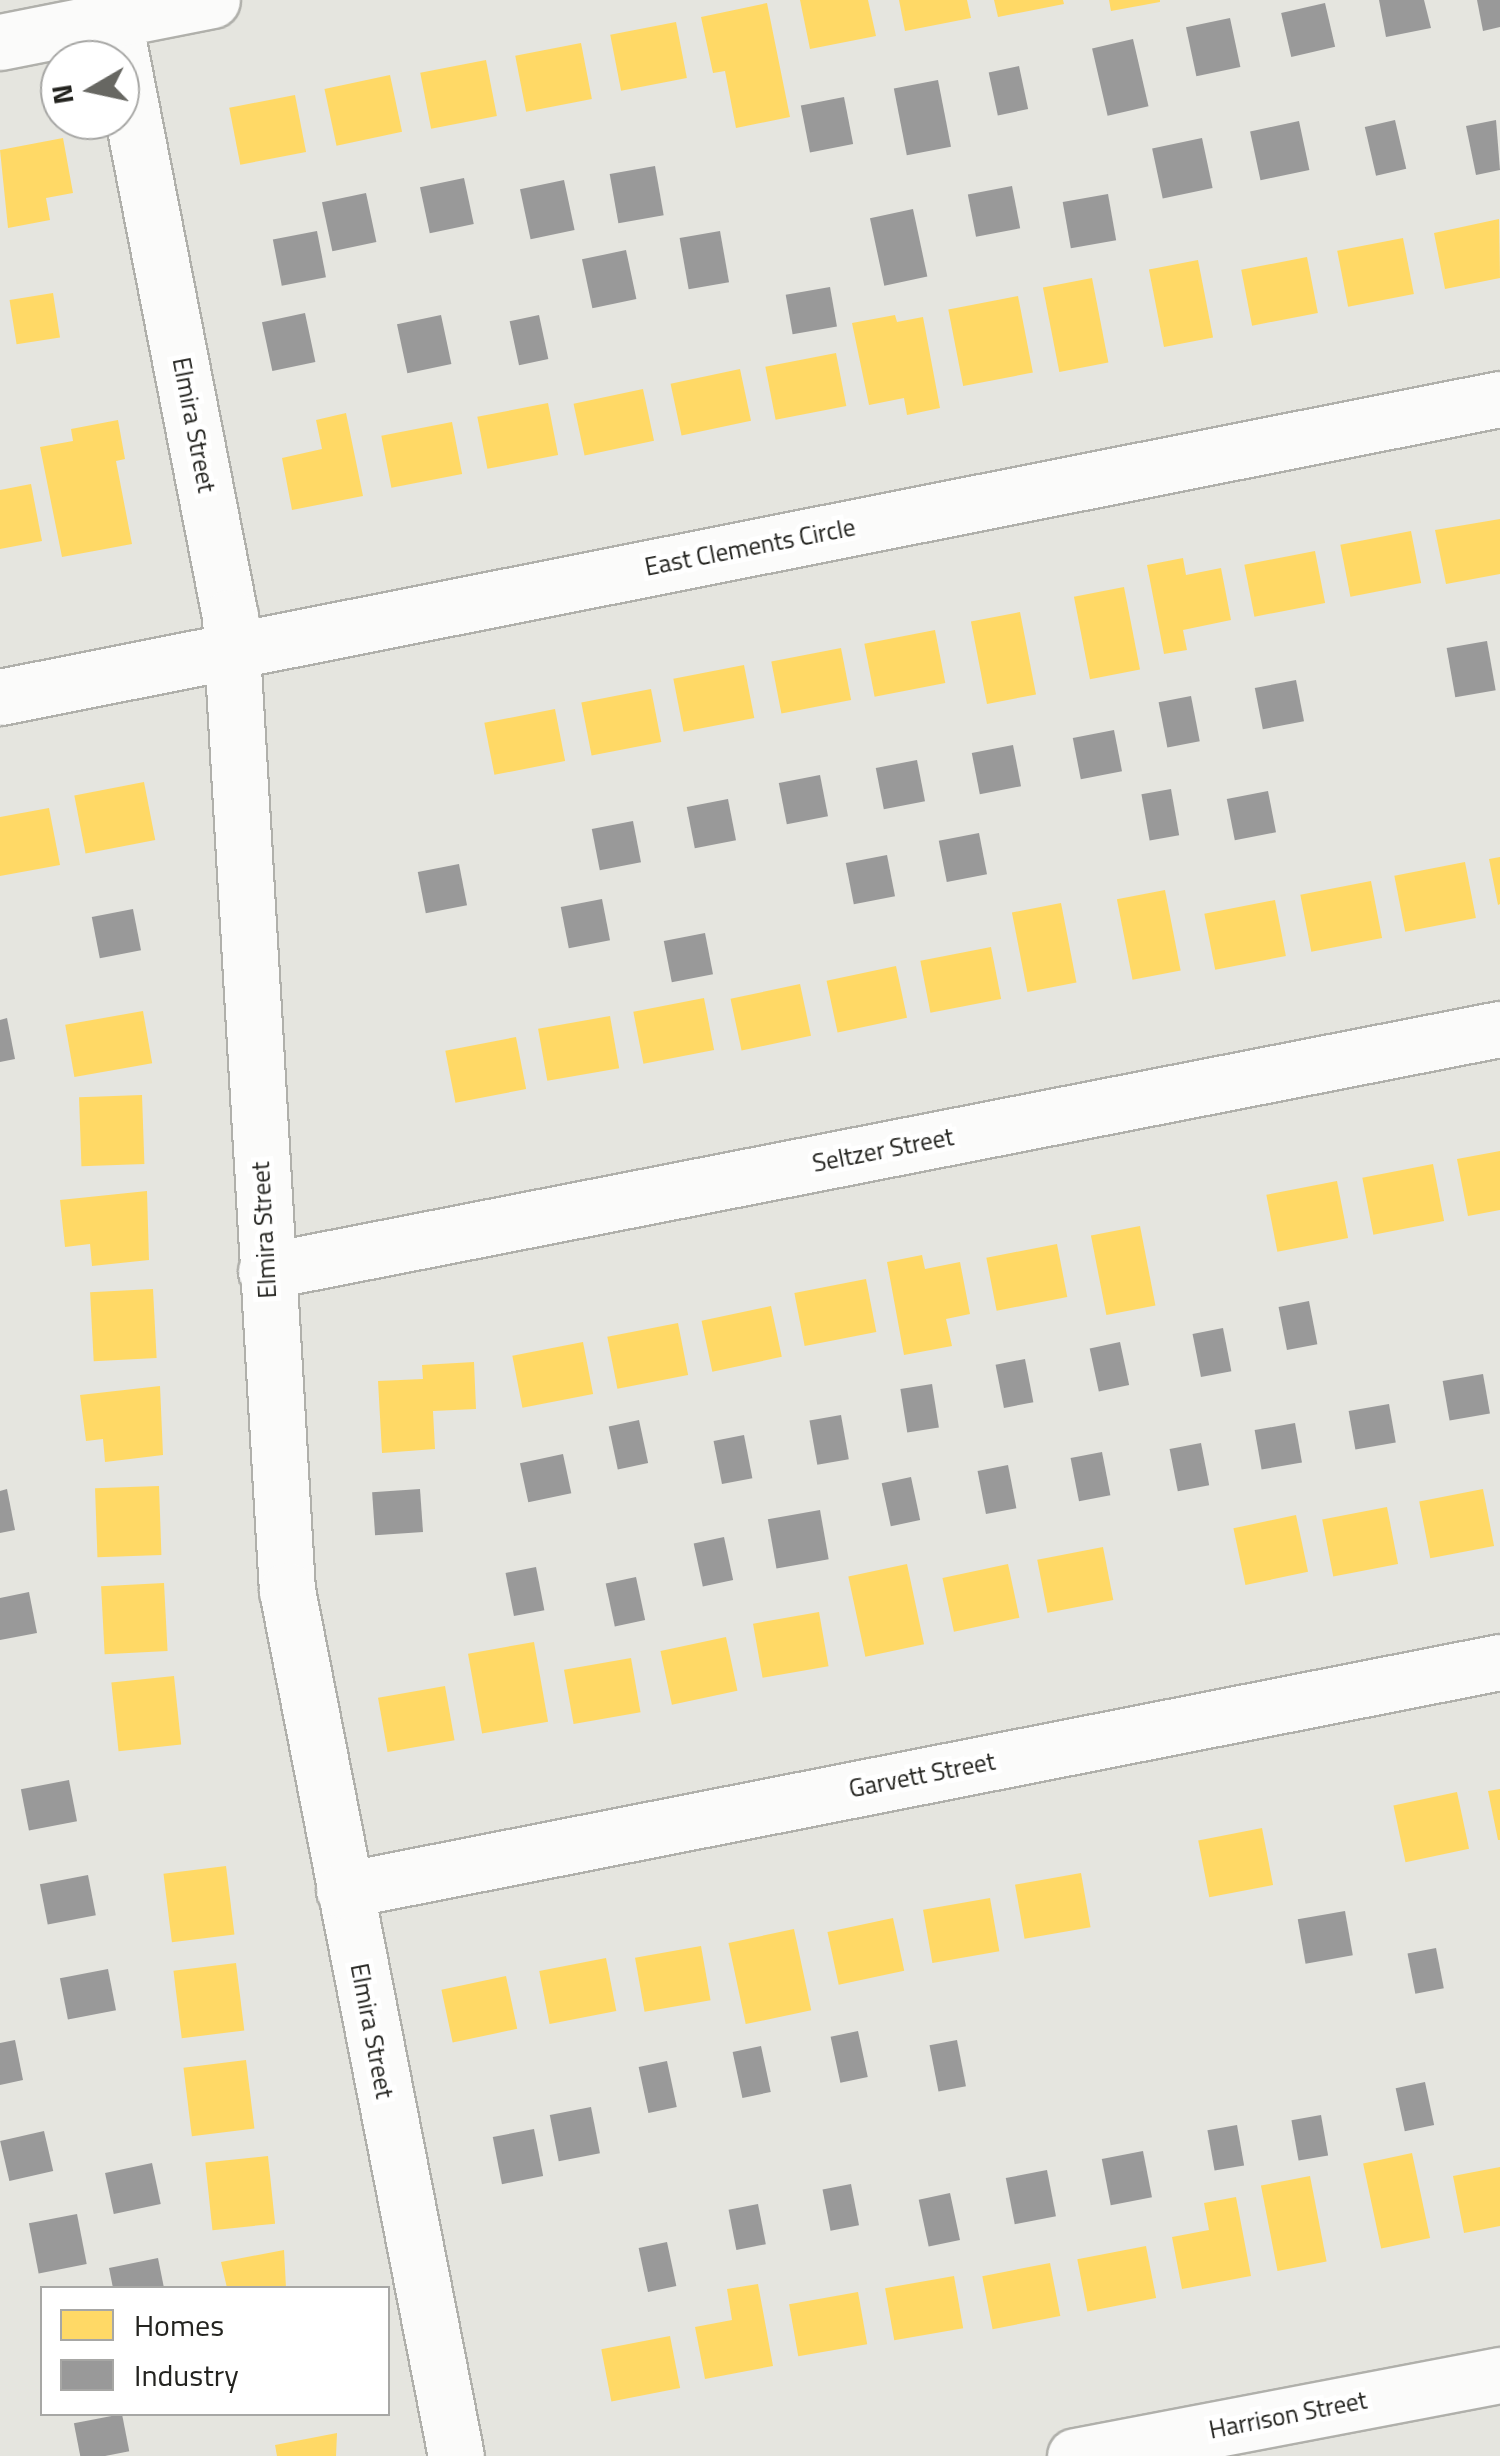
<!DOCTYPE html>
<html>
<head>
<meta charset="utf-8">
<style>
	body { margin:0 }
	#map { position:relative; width:1500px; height:2456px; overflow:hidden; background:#e5e5df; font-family:"Titillium Web",sans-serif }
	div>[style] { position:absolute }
	.homes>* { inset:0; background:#ffd966; transform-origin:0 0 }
	.industry>* { inset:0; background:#999; transform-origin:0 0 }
	.roads { filter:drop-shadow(2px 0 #b0b0ab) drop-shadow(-2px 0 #b0b0ab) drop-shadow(0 2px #b0b0ab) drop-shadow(0 -2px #b0b0ab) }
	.minor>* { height:55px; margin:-27.5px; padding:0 27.5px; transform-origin:27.5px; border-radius:27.5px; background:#fbfbfa }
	span { translate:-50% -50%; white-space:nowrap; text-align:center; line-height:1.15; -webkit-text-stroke:10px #fff; paint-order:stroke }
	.street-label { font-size:25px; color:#23231f }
	.legend { position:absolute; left:40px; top:2286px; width:350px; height:130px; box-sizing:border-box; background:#fff; border:2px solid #a7a7a5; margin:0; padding:12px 18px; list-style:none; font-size:30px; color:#23231f }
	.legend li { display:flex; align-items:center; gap:20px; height:50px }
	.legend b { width:50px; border:2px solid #a7a7a5 }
	.north { position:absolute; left:40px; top:40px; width:100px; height:100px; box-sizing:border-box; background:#fff; border:2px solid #a7a7a5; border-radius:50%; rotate:261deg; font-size:28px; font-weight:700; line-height:40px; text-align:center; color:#23231f }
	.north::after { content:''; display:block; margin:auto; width:35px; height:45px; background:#676762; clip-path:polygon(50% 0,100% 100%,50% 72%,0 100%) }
</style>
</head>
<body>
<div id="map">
	<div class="homes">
		<div style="clip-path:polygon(800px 0,868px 0,876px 36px,810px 49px)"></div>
		<div style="clip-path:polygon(899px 0,967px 0,971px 18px,905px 31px)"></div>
		<div style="clip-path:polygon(994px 0,1063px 0,1064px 4px,998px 17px)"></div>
		<div style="clip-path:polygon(1109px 0,1160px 0,1160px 2px,1111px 11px)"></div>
		<div style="clip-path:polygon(767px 3px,790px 117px,736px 128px,725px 71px,713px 73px,701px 17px)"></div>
		<div style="left:676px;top:22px;width:57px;height:67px;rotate:79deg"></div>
		<div style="left:581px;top:43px;width:57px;height:67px;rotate:79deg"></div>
		<div style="left:486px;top:60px;width:57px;height:67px;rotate:79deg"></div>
		<div style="left:390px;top:75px;width:58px;height:67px;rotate:78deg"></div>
		<div style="left:295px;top:95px;width:58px;height:67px;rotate:79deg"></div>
		<div style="clip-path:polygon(63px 138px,73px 193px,46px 198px,50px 220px,8px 228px,0 150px)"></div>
		<div style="clip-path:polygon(1499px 219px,1500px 278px,1445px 289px,1434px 233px)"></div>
		<div style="left:1403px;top:238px;width:57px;height:67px;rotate:79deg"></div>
		<div style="left:1307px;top:257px;width:57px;height:67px;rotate:79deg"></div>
		<div style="left:1198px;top:260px;width:79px;height:50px;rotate:79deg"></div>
		<div style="left:1092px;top:278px;width:86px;height:50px;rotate:79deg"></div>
		<div style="left:53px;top:293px;width:45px;height:44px;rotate:81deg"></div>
		<div style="left:1018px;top:296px;width:78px;height:71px;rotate:79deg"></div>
		<div style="clip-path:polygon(895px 315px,897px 322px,923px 317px,940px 408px,907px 415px,904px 398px,869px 405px,852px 323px)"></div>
		<div style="left:836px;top:353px;width:54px;height:72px;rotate:79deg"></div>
		<div style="left:740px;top:369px;width:53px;height:71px;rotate:78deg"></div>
		<div style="left:643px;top:389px;width:53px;height:71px;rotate:78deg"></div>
		<div style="left:548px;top:403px;width:53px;height:72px;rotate:79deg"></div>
		<div style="clip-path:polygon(346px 413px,363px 496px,292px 510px,282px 458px,322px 449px,316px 420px)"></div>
		<div style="clip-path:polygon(118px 420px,125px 459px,116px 461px,132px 544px,62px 557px,40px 447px,73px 441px,71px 429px)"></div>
		<div style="left:452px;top:422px;width:53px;height:72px;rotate:79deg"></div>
		<div style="clip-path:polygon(31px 484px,42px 541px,0 549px,0 490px)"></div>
		<div style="clip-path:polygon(1500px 519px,1500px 574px,1446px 584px,1435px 530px)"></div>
		<div style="left:1411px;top:531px;width:53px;height:72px;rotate:79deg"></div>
		<div style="left:1315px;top:551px;width:53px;height:72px;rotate:79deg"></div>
		<div style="clip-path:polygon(1183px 558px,1186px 575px,1221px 568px,1231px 620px,1183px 630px,1187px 650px,1164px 654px,1147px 565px)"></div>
		<div style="left:1124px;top:587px;width:84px;height:51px;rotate:79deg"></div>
		<div style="left:1020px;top:612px;width:84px;height:50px;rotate:79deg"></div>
		<div style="left:935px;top:630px;width:54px;height:72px;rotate:79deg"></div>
		<div style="left:841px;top:648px;width:53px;height:71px;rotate:79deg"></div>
		<div style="left:744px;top:665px;width:54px;height:72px;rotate:79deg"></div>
		<div style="left:651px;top:689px;width:54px;height:71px;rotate:79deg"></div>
		<div style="left:555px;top:709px;width:53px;height:72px;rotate:79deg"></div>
		<div style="left:144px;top:782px;width:59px;height:71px;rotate:79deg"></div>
		<div style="clip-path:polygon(49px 808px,60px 865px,0 876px,0 817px)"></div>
		<div style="clip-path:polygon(1500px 857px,1500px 904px,1498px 905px,1489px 859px)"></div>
		<div style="left:1465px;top:862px;width:57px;height:72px;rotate:79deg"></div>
		<div style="left:1371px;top:881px;width:58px;height:72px;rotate:79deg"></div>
		<div style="left:1165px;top:890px;width:82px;height:49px;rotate:79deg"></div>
		<div style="left:1275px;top:900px;width:57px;height:72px;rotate:79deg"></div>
		<div style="left:1061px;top:903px;width:81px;height:50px;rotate:79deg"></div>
		<div style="left:991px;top:947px;width:53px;height:72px;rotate:79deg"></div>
		<div style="left:896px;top:966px;width:53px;height:71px;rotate:78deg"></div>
		<div style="left:800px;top:984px;width:53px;height:71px;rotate:78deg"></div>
		<div style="left:704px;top:998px;width:53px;height:72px;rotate:79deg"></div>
		<div style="left:143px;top:1011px;width:53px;height:79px;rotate:80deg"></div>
		<div style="left:610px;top:1016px;width:53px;height:73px;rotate:80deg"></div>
		<div style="left:516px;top:1037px;width:53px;height:72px;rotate:79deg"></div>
		<div style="left:142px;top:1095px;width:69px;height:63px;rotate:88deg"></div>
		<div style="clip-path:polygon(1500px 1151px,1500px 1210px,1468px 1216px,1457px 1159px)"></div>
		<div style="left:1433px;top:1164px;width:58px;height:72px;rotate:79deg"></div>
		<div style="left:1337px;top:1181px;width:58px;height:72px;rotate:79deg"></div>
		<div style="clip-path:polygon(147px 1191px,149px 1260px,92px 1266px,90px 1244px,65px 1247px,60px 1200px)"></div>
		<div style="left:1140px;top:1226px;width:81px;height:50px;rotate:79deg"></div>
		<div style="left:1057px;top:1244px;width:54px;height:72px;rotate:79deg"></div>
		<div style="clip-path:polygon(922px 1255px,925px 1269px,960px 1262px,970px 1314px,946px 1319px,952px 1346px,904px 1355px,887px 1262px)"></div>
		<div style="left:866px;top:1279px;width:54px;height:73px;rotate:79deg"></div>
		<div style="left:153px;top:1289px;width:69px;height:63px;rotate:87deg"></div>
		<div style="left:771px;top:1306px;width:52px;height:71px;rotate:78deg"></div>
		<div style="left:678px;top:1323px;width:53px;height:72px;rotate:79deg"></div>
		<div style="left:583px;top:1342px;width:53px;height:72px;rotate:79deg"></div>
		<div style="clip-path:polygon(474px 1362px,476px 1409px,433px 1411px,435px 1449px,382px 1453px,378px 1381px,423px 1379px,422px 1365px)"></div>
		<div style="clip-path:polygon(160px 1386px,163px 1455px,105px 1462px,103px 1439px,86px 1441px,80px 1395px)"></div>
		<div style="left:159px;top:1486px;width:69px;height:64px;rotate:88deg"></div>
		<div style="left:1483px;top:1489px;width:58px;height:65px;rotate:79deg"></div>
		<div style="left:1387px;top:1507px;width:58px;height:66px;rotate:79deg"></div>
		<div style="left:1296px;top:1515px;width:58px;height:64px;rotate:78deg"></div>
		<div style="left:1103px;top:1547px;width:54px;height:67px;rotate:79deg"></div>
		<div style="left:907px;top:1564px;width:82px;height:60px;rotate:78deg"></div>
		<div style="left:1008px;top:1564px;width:55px;height:67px;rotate:78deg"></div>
		<div style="left:164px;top:1583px;width:68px;height:63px;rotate:87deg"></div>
		<div style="left:819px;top:1612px;width:55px;height:67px;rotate:80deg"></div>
		<div style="left:726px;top:1637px;width:55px;height:67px;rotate:78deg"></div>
		<div style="left:534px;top:1642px;width:81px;height:67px;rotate:80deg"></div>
		<div style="left:631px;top:1658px;width:55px;height:68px;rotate:80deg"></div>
		<div style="left:174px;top:1676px;width:69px;height:63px;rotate:84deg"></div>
		<div style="left:445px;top:1686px;width:55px;height:68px;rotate:80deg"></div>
		<div style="clip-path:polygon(1500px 1789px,1500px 1840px,1498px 1840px,1488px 1791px)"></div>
		<div style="left:1457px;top:1792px;width:58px;height:65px;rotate:78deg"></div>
		<div style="left:1262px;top:1828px;width:58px;height:65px;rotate:79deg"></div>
		<div style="left:226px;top:1866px;width:69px;height:63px;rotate:83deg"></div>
		<div style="left:1081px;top:1873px;width:55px;height:67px;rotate:80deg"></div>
		<div style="left:990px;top:1898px;width:54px;height:68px;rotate:80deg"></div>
		<div style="left:893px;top:1918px;width:54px;height:67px;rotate:78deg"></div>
		<div style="left:794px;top:1929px;width:83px;height:67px;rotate:78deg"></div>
		<div style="left:701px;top:1946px;width:55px;height:67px;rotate:80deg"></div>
		<div style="left:606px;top:1958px;width:54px;height:68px;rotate:79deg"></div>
		<div style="left:236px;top:1963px;width:68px;height:63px;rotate:83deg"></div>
		<div style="left:506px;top:1976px;width:54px;height:66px;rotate:78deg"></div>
		<div style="left:246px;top:2060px;width:69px;height:63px;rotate:83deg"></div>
		<div style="left:1412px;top:2153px;width:87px;height:50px;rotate:78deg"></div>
		<div style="left:268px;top:2156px;width:68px;height:63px;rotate:84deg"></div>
		<div style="clip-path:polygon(1500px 2167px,1500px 2226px,1464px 2233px,1453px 2176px)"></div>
		<div style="left:1310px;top:2176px;width:87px;height:50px;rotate:79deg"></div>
		<div style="clip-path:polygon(1236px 2197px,1251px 2276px,1182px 2289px,1172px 2237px,1209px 2230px,1204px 2203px)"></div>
		<div style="left:1146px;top:2246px;width:53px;height:70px;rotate:79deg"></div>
		<div style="clip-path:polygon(284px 2250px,286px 2288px,227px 2288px,221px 2262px)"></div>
		<div style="left:1050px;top:2263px;width:54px;height:69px;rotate:79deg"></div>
		<div style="left:954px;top:2276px;width:53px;height:70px;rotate:80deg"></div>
		<div style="clip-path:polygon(758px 2284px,773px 2366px,705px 2379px,695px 2327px,732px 2320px,727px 2289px)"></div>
		<div style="left:858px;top:2292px;width:53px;height:70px;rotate:80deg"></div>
		<div style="left:670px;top:2336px;width:53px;height:70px;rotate:79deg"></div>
		<div style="clip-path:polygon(337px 2433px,336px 2456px,277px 2456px,275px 2445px)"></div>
	</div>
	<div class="industry">
		<div style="clip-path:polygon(1379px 0,1424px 0,1431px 28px,1386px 37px)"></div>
		<div style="clip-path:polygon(1477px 0,1500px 0,1500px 27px,1483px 31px)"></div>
		<div style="left:1325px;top:3px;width:45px;height:45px;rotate:77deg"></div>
		<div style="left:1230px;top:18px;width:50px;height:45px;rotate:78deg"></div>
		<div style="left:1133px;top:39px;width:69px;height:42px;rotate:77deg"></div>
		<div style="left:1019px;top:66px;width:44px;height:31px;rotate:78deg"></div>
		<div style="left:938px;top:80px;width:68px;height:45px;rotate:79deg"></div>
		<div style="left:844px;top:97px;width:48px;height:44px;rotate:79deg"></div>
		<div style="left:1395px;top:120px;width:50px;height:31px;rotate:77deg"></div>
		<div style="clip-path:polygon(1496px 120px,1500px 170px,1476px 175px,1466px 126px)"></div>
		<div style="left:1299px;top:121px;width:50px;height:50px;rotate:78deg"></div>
		<div style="left:1202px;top:138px;width:51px;height:51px;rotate:78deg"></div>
		<div style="left:655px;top:166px;width:50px;height:46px;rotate:80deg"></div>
		<div style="left:464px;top:178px;width:47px;height:45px;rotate:78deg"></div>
		<div style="left:564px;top:180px;width:51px;height:45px;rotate:78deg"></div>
		<div style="left:1012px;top:186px;width:43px;height:45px;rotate:79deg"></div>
		<div style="left:366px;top:193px;width:50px;height:45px;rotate:78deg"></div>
		<div style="left:1108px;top:194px;width:47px;height:46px;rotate:80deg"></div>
		<div style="left:913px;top:209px;width:69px;height:44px;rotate:78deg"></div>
		<div style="left:317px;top:231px;width:47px;height:45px;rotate:79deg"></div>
		<div style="left:720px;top:231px;width:52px;height:41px;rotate:80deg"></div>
		<div style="left:626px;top:250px;width:50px;height:45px;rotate:78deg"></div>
		<div style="left:830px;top:287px;width:40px;height:45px;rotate:80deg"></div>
		<div style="left:305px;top:313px;width:50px;height:44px;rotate:78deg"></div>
		<div style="left:441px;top:315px;width:50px;height:45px;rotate:78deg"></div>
		<div style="left:539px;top:315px;width:45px;height:30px;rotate:78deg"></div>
		<div style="left:1487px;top:641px;width:50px;height:41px;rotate:80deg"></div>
		<div style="left:1296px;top:680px;width:42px;height:42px;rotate:79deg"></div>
		<div style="left:1191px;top:696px;width:46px;height:33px;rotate:79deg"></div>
		<div style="left:1114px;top:730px;width:42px;height:42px;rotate:79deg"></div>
		<div style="left:1013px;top:745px;width:42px;height:42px;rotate:79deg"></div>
		<div style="left:917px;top:760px;width:42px;height:42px;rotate:79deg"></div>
		<div style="left:820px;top:775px;width:42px;height:42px;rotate:79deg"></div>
		<div style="left:1171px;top:789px;width:47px;height:30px;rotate:80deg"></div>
		<div style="left:1268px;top:791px;width:42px;height:42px;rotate:79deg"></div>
		<div style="left:728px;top:799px;width:42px;height:42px;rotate:79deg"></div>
		<div style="left:633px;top:821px;width:42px;height:42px;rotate:79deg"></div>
		<div style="left:979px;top:833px;width:42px;height:41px;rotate:79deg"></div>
		<div style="left:887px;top:855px;width:42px;height:42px;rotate:79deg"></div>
		<div style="left:459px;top:864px;width:42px;height:42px;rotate:79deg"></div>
		<div style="left:602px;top:899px;width:42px;height:42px;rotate:79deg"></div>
		<div style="left:133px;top:909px;width:42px;height:42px;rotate:79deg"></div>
		<div style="left:705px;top:933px;width:42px;height:42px;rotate:79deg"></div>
		<div style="clip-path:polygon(7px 1018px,15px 1059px,0 1062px,0 1020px)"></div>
		<div style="left:1309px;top:1301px;width:44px;height:31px;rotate:79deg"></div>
		<div style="left:1223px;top:1328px;width:44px;height:31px;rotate:79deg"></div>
		<div style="left:1120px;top:1342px;width:44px;height:31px;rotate:78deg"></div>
		<div style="left:1025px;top:1359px;width:44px;height:30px;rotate:79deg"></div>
		<div style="left:1483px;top:1374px;width:40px;height:41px;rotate:80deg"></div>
		<div style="left:932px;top:1384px;width:44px;height:32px;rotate:81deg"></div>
		<div style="left:1389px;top:1404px;width:39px;height:41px;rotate:80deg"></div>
		<div style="left:841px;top:1415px;width:45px;height:32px;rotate:80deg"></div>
		<div style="left:639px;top:1420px;width:44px;height:31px;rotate:78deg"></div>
		<div style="left:1295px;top:1423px;width:40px;height:41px;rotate:80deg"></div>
		<div style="left:744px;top:1435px;width:44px;height:31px;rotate:79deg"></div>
		<div style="left:1201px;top:1443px;width:43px;height:32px;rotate:79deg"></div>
		<div style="left:1102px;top:1452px;width:44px;height:32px;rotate:79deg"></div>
		<div style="left:563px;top:1454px;width:40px;height:44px;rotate:78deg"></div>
		<div style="left:1008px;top:1465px;width:44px;height:31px;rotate:79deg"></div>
		<div style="left:911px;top:1477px;width:44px;height:30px;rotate:78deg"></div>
		<div style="clip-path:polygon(7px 1489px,15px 1530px,0 1533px,0 1491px)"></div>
		<div style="left:420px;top:1489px;width:43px;height:48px;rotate:86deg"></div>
		<div style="left:820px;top:1510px;width:50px;height:53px;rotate:80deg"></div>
		<div style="left:724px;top:1537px;width:44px;height:31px;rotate:78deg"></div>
		<div style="left:536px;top:1567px;width:44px;height:31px;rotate:79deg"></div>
		<div style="left:636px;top:1577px;width:44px;height:31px;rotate:78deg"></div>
		<div style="clip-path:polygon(29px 1592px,37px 1633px,0 1640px,0 1598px)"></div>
		<div style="left:69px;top:1780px;width:42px;height:49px;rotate:79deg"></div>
		<div style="left:88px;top:1875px;width:41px;height:49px;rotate:79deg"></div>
		<div style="left:1345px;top:1911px;width:45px;height:48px;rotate:80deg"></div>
		<div style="left:1436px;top:1948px;width:41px;height:29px;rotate:79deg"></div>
		<div style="left:108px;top:1969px;width:42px;height:49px;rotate:79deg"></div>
		<div style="left:858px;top:2031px;width:47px;height:28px;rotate:78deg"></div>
		<div style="clip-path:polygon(15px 2040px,23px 2080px,0 2085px,0 2043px)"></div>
		<div style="left:957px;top:2040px;width:47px;height:28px;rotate:79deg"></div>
		<div style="left:761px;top:2046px;width:47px;height:29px;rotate:78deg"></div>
		<div style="left:667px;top:2061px;width:47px;height:29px;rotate:78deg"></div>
		<div style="left:1425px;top:2082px;width:44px;height:30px;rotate:78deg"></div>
		<div style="left:591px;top:2107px;width:47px;height:42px;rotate:79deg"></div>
		<div style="left:1321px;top:2115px;width:41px;height:30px;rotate:80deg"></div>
		<div style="left:1237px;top:2125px;width:41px;height:30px;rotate:80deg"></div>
		<div style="left:534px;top:2129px;width:48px;height:42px;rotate:79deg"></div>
		<div style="left:44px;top:2131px;width:41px;height:45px;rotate:77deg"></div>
		<div style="left:1143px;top:2151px;width:47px;height:42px;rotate:79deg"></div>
		<div style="left:152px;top:2163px;width:42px;height:48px;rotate:78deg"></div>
		<div style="left:1047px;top:2170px;width:47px;height:42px;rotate:79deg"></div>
		<div style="left:851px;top:2184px;width:42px;height:29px;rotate:79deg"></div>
		<div style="left:950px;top:2193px;width:48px;height:32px;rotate:78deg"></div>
		<div style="left:758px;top:2204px;width:41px;height:30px;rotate:79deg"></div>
		<div style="left:77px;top:2214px;width:51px;height:49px;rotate:79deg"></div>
		<div style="left:667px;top:2242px;width:45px;height:29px;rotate:78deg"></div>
		<div style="clip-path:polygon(158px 2258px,164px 2288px,113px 2288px,109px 2268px)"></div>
		<div style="left:122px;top:2414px;width:38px;height:49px;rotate:79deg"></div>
	</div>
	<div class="roads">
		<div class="minor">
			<div style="left:110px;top:0;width:629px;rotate:78.99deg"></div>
			<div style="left:230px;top:617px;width:975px;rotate:86.65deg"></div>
			<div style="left:287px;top:1590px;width:882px;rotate:78.96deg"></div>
			<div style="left:0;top:42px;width:216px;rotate:-11.2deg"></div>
			<div style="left:0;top:697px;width:1529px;rotate:-11.24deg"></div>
			<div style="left:266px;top:1271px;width:1258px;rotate:-11.1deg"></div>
			<div style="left:344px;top:1890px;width:1178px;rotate:-11.16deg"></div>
			<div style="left:1075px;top:2456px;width:433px;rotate:-10.8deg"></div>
		</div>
	</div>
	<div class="street-label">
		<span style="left:194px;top:425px;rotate:79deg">Elmira Street</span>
		<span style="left:750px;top:547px;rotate:-11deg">East Clements Circle</span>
		<span style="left:883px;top:1150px;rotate:-11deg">Seltzer Street</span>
		<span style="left:264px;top:1230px;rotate:-93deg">Elmira Street</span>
		<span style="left:922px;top:1775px;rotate:-11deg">Garvett Street</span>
		<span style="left:372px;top:2031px;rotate:79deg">Elmira Street</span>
		<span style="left:1288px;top:2415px;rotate:-11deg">Harrison Street</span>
	</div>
	<ul class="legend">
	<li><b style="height:28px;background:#ffd966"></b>Homes</li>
	<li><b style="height:28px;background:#999"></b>Industry</li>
	</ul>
	<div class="north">N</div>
</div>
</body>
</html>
